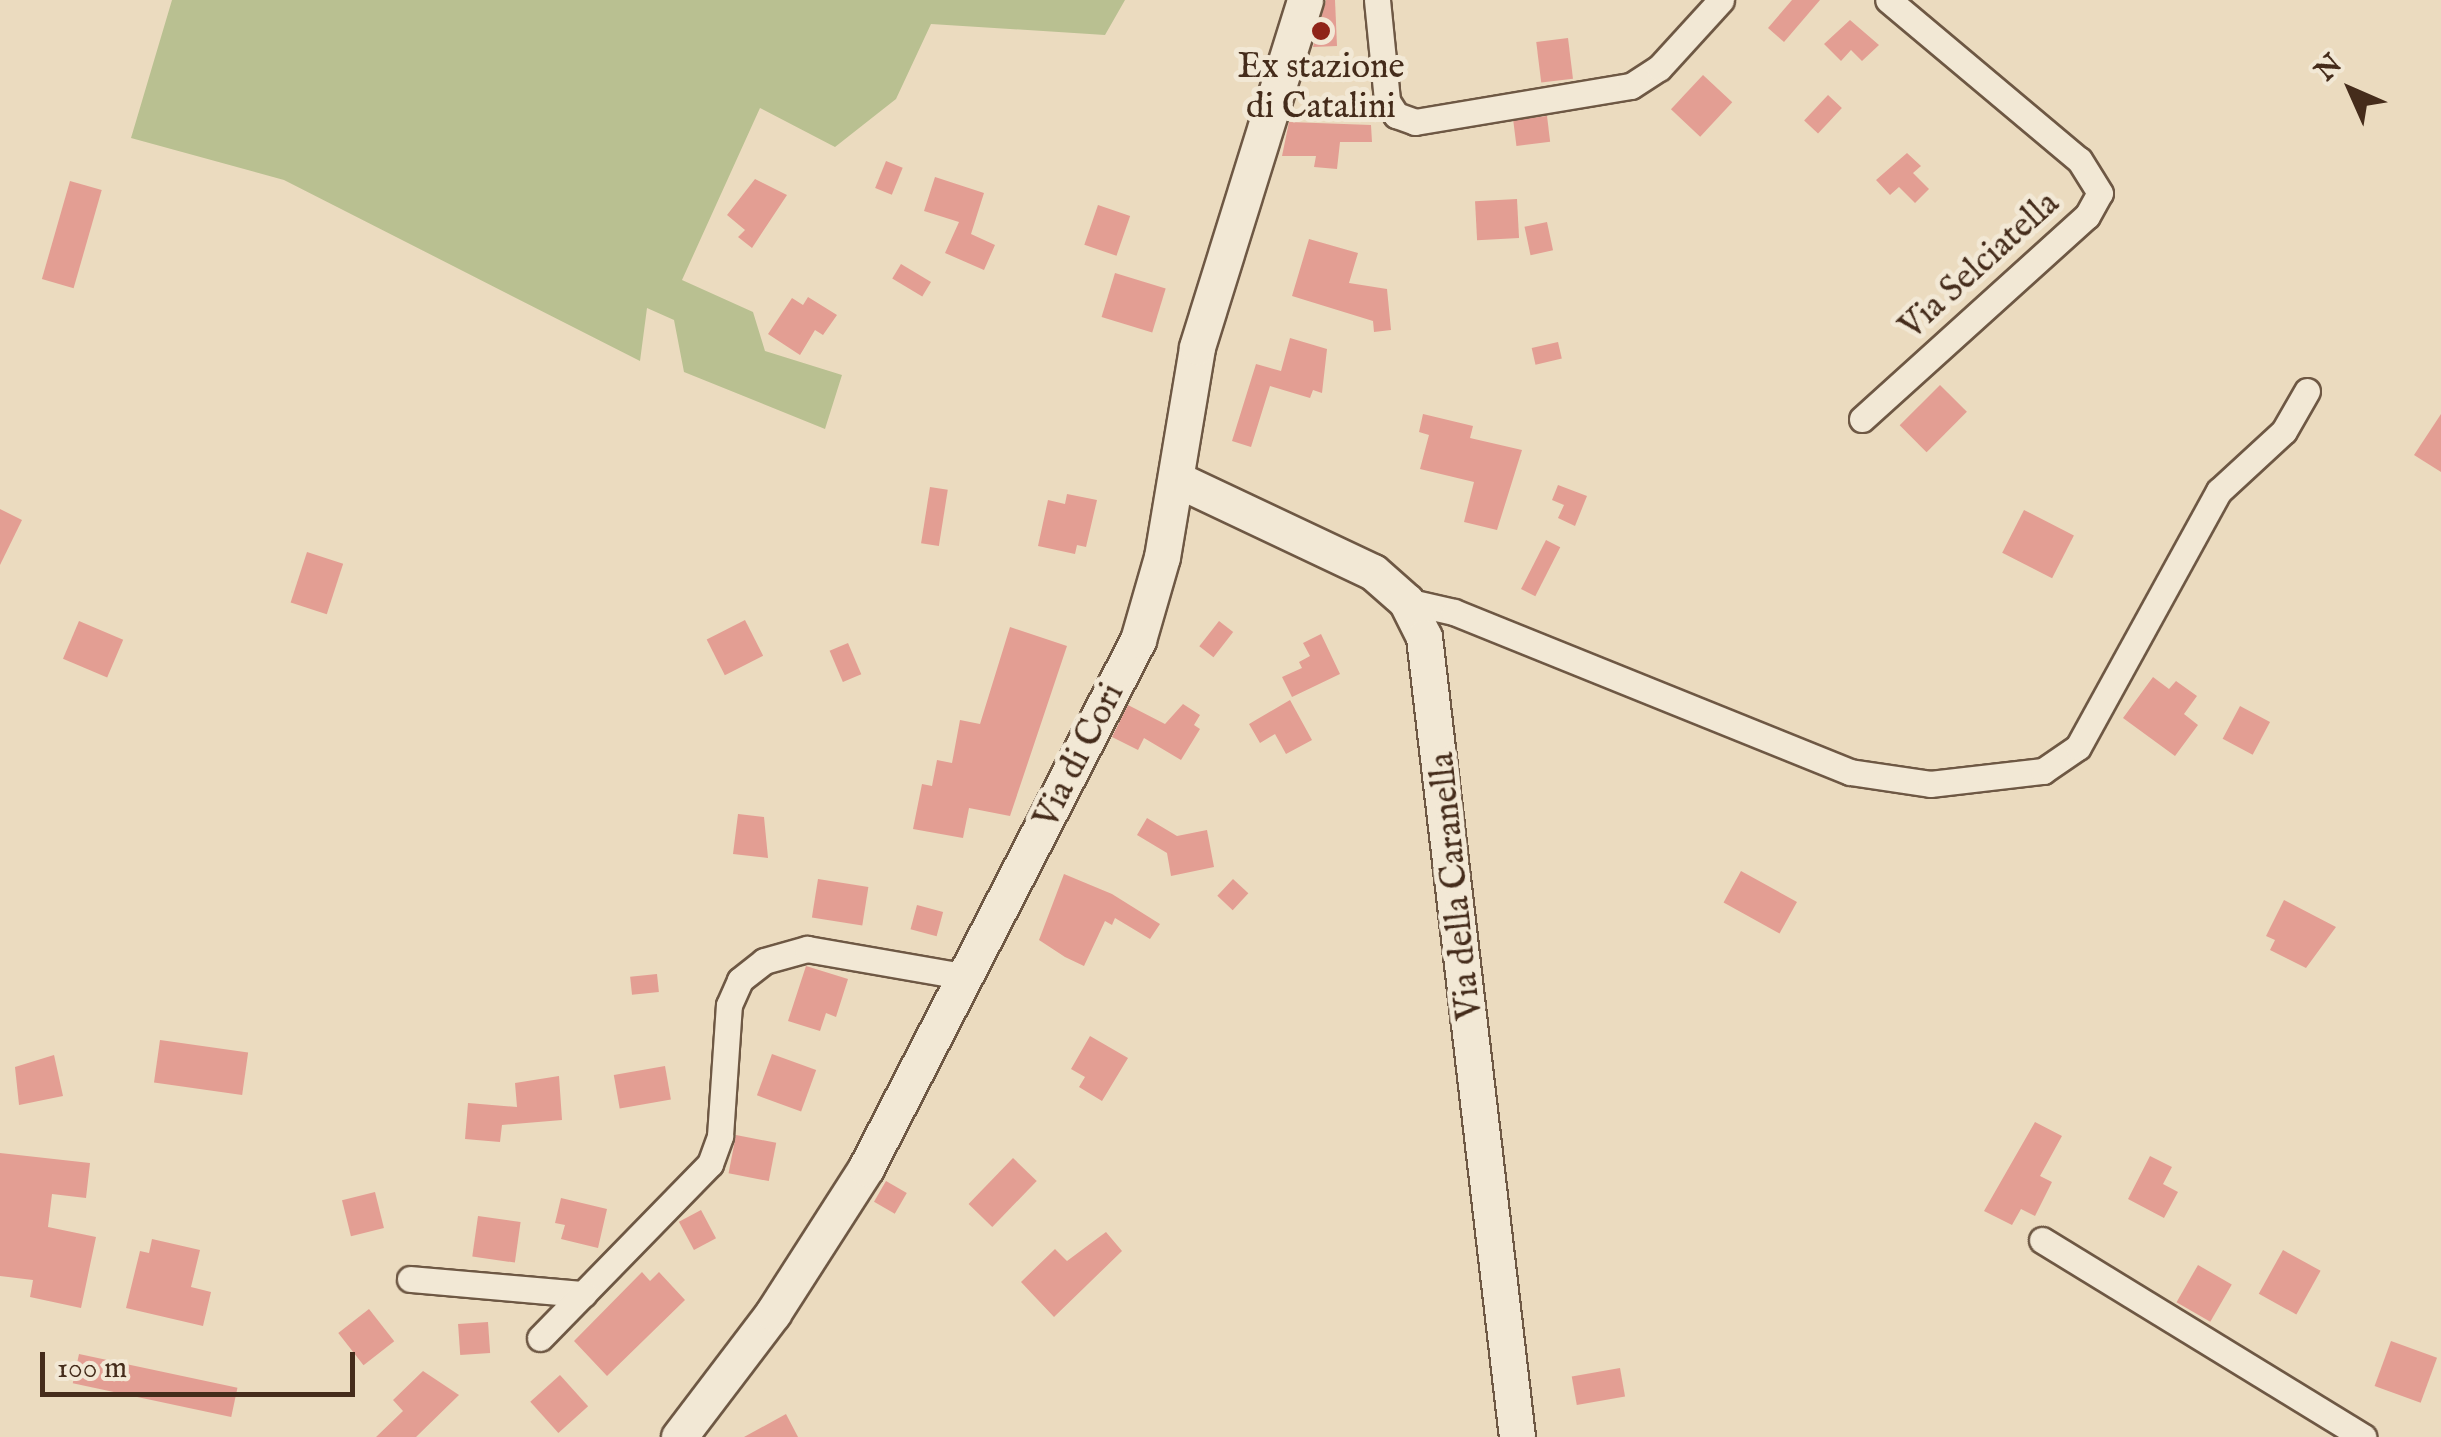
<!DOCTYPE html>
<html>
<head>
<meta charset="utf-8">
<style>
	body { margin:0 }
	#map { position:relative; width:2441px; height:1437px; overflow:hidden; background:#ebdbbf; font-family:"IM FELL English",serif }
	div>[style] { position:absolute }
	.green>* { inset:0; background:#b9c091 }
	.building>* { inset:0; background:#e39e93; transform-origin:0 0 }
	.roads { filter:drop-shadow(2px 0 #6e5844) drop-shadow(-2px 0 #6e5844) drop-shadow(0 2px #6e5844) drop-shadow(0 -2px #6e5844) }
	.minor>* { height:25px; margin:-12.5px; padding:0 12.5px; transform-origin:12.5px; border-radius:12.5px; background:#f2e8d5 }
	.secondary>* { height:35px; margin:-17.5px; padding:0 17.5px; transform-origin:17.5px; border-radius:17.5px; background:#f2e8d5 }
	.dots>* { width:28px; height:28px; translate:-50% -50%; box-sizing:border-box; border:5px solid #f2e8d5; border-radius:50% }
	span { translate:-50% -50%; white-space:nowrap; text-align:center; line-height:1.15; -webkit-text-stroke:10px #f2e8d5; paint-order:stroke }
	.poi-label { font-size:35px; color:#452c1b }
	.street-label { font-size:35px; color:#452c1b }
	.north { position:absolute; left:2301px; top:40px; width:100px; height:100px; -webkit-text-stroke:8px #f2e8d5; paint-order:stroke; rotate:315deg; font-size:28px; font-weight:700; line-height:40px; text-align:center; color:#452c1b }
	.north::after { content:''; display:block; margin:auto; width:35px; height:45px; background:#452c1b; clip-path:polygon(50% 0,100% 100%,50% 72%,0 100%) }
	.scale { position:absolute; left:40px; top:1352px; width:315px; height:45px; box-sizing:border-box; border:5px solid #452c1b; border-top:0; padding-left:12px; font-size:30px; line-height:35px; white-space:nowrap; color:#452c1b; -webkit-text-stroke:8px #f2e8d5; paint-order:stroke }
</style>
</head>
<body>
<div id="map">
	<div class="green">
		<div style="clip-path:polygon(172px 0,1125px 0,1105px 35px,931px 24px,896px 99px,835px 147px,760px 108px,682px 280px,753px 312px,765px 351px,842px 375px,825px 429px,684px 372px,674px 320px,647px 308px,640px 361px,284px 180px,131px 138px)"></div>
	</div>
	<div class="building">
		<div style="clip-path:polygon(1326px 0,1335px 0,1337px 46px,1313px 47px)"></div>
		<div style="clip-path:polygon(1792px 0,1820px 0,1784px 42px,1768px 28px)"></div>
		<div style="clip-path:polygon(1850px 20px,1879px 45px,1862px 61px,1851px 50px,1841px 61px,1824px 44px)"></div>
		<div style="left:1568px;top:38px;width:41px;height:32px;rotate:83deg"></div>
		<div style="left:1703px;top:75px;width:40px;height:47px;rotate:43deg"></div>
		<div style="left:1828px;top:95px;width:19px;height:35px;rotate:43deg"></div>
		<div style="left:1547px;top:116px;width:26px;height:34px;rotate:83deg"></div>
		<div style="clip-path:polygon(1289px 122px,1371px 125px,1372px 142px,1340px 142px,1337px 169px,1314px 167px,1316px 156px,1282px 156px)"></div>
		<div style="clip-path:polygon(1907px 153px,1921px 166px,1913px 173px,1929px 189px,1915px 203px,1899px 187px,1890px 195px,1876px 180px)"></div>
		<div style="left:886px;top:161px;width:18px;height:29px;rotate:22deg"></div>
		<div style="clip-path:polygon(935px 177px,984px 193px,971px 234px,995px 245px,984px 270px,945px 253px,959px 222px,924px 211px)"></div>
		<div style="clip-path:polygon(755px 179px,787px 195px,752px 248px,738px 237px,745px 230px,727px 215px)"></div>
		<div style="left:70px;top:181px;width:33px;height:102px;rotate:16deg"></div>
		<div style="left:1517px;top:199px;width:39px;height:42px;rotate:87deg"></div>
		<div style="left:1098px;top:205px;width:34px;height:42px;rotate:19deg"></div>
		<div style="left:1547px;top:222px;width:29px;height:23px;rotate:78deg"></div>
		<div style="clip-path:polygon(1309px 239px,1358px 253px,1349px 283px,1387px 289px,1391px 330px,1374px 332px,1373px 321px,1292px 296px)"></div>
		<div style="left:901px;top:264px;width:35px;height:17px;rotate:31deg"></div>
		<div style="left:1115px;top:273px;width:53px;height:46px;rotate:17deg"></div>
		<div style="clip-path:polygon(808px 297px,837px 315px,823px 335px,815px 330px,800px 355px,768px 334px,792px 298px,803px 305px)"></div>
		<div style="clip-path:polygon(1290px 338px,1327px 349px,1322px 393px,1313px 390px,1310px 398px,1270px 386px,1251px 447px,1232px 441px,1256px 364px,1281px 371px)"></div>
		<div style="left:1558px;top:342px;width:17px;height:27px;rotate:77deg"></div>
		<div style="left:1940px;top:385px;width:38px;height:57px;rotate:45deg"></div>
		<div style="clip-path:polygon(1423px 414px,1473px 426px,1470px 438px,1522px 450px,1497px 530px,1464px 522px,1474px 482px,1420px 469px,1429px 435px,1419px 432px)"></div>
		<div style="clip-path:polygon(2441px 414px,2441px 472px,2414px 455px)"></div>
		<div style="clip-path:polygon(1558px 485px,1587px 496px,1575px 526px,1558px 518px,1564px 505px,1552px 500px)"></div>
		<div style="left:930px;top:487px;width:18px;height:57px;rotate:9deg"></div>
		<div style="clip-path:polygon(1067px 494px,1097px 500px,1086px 547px,1077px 545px,1075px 554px,1038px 546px,1048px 500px,1065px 504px)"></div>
		<div style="clip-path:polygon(0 509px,22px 520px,0 565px)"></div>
		<div style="left:2024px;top:510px;width:56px;height:48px;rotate:27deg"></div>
		<div style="left:1546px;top:540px;width:16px;height:55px;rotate:27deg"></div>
		<div style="left:307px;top:552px;width:38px;height:53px;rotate:18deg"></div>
		<div style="left:745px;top:620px;width:40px;height:43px;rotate:63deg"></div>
		<div style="left:79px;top:621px;width:48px;height:41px;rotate:23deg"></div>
		<div style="left:1219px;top:621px;width:18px;height:32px;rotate:38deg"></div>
		<div style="clip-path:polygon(1010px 627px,1067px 646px,1010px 816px,969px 808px,963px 838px,913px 829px,922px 784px,932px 786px,937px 760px,952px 763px,960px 720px,980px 724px)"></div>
		<div style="clip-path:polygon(1321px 634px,1340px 674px,1292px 697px,1282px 677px,1302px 668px,1299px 662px,1310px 656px,1303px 643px)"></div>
		<div style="left:848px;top:643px;width:34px;height:20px;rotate:67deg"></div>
		<div style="clip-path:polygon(2153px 677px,2169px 689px,2176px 681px,2197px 696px,2184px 714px,2198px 725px,2175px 756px,2123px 718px)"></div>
		<div style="clip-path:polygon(1290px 700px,1312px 740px,1286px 754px,1275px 734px,1260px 743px,1249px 724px)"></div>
		<div style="clip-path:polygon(1183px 704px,1200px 715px,1194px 725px,1200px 729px,1181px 760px,1144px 738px,1138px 750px,1112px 737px,1128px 705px,1165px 724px)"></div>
		<div style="left:2240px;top:706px;width:34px;height:37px;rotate:28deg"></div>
		<div style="clip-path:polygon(738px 814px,764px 817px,768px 858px,733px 854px)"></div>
		<div style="clip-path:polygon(1147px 818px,1177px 836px,1207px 830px,1214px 867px,1171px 876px,1167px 853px,1137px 835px)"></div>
		<div style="left:1741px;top:871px;width:64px;height:36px;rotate:29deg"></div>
		<div style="clip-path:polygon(1064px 874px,1112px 894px,1160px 924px,1150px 939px,1115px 918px,1112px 925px,1105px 921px,1084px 966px,1065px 957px,1039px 940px)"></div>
		<div style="left:818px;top:879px;width:51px;height:39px;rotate:9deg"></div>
		<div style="left:1233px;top:879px;width:21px;height:23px;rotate:43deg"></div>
		<div style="clip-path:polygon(2284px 900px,2336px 927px,2306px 968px,2270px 950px,2275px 940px,2266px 936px)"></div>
		<div style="left:917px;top:905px;width:27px;height:25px;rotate:15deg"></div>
		<div style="clip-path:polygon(806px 966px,848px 979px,836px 1017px,826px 1013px,820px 1031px,788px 1021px)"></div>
		<div style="left:657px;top:974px;width:18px;height:27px;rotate:84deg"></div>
		<div style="clip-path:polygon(1090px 1036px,1128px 1058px,1102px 1101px,1079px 1087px,1085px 1077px,1071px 1069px)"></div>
		<div style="left:160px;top:1040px;width:89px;height:43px;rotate:8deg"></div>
		<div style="left:772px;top:1054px;width:47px;height:44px;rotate:20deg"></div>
		<div style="clip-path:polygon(54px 1055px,63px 1096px,19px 1105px,15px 1067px)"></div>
		<div style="left:665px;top:1066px;width:34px;height:52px;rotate:80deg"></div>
		<div style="clip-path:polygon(559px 1076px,562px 1120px,502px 1125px,500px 1142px,465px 1139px,468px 1103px,517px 1107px,515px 1083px)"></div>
		<div style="clip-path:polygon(2035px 1122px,2062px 1136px,2040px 1176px,2052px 1182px,2035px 1216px,2021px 1209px,2012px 1225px,1984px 1211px)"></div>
		<div style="left:736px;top:1135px;width:41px;height:39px;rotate:11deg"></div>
		<div style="clip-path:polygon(0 1153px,90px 1163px,86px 1198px,52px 1194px,48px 1227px,96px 1237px,81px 1308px,30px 1297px,33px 1280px,0 1276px)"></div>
		<div style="clip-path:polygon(2150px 1156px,2172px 1167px,2163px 1184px,2178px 1192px,2164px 1218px,2128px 1199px)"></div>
		<div style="left:1013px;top:1158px;width:33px;height:64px;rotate:44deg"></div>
		<div style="left:886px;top:1181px;width:24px;height:24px;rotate:30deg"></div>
		<div style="left:375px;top:1192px;width:37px;height:34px;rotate:76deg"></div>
		<div style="clip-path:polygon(561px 1198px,607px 1209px,598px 1248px,561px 1239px,565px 1225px,555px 1223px)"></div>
		<div style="left:701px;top:1210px;width:32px;height:25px;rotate:62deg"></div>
		<div style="left:478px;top:1216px;width:43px;height:41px;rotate:8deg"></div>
		<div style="clip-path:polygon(1106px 1232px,1122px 1251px,1054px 1317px,1021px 1282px,1055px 1249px,1067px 1261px)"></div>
		<div style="clip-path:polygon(152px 1239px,200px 1250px,191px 1287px,211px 1292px,203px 1326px,126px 1308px,140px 1251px,149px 1253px)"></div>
		<div style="left:2283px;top:1250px;width:43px;height:50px;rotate:29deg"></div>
		<div style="left:2198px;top:1265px;width:39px;height:43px;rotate:30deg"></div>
		<div style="clip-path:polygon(642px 1272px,650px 1281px,659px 1272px,685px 1300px,607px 1376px,574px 1341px)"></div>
		<div style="left:369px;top:1309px;width:41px;height:39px;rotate:52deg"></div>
		<div style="left:488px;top:1322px;width:31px;height:30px;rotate:86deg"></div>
		<div style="left:2391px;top:1341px;width:49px;height:48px;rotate:20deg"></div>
		<div style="left:79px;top:1354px;width:162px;height:30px;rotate:12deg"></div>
		<div style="left:1620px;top:1368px;width:29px;height:49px;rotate:80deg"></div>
		<div style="clip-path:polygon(423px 1371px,459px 1395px,416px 1437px,376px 1437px,403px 1411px,393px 1400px)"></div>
		<div style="left:560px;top:1375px;width:42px;height:40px;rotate:48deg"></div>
		<div style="clip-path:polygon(786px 1414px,798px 1437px,744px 1437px)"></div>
	</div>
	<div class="roads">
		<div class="minor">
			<div style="left:1377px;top:0;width:101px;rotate:84.3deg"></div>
			<div style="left:1387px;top:101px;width:17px;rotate:57deg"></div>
			<div style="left:1396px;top:115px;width:20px;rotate:20deg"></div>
			<div style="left:1415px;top:122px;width:219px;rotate:-9.5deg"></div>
			<div style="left:1631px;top:86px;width:33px;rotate:-33deg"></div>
			<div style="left:1659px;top:68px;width:92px;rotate:-47.6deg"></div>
			<div style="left:1862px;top:419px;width:303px;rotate:-42.1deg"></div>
			<div style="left:2087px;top:216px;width:26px;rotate:-61deg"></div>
			<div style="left:2100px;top:193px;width:39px;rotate:-122deg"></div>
			<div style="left:2079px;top:160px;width:249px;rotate:-140deg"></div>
			<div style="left:1406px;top:601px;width:49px;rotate:12.9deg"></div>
			<div style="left:1454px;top:612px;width:427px;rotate:22deg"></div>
			<div style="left:1850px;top:772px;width:81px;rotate:8.5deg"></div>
			<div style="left:1930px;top:784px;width:114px;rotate:-6.6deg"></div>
			<div style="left:2043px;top:771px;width:42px;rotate:-34.4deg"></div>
			<div style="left:2078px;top:747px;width:292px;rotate:-61.2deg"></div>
			<div style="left:2219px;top:491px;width:88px;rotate:-42.7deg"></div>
			<div style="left:2284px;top:431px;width:46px;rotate:-60.1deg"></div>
			<div style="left:2042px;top:1240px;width:377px;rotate:31.5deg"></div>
			<div style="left:410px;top:1279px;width:174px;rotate:5deg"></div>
			<div style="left:583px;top:1294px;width:182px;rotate:-45.7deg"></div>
			<div style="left:710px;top:1164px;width:30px;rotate:-70deg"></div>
			<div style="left:720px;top:1136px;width:131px;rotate:-86.1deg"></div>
			<div style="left:729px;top:1005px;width:27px;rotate:-66deg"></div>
			<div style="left:740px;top:980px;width:31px;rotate:-38deg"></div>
			<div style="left:764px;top:961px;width:45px;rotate:-15.6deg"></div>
			<div style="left:807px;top:949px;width:163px;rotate:9.9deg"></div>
			<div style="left:540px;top:1338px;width:62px;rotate:-45.7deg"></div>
		</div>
		<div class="secondary">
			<div style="left:1176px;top:479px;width:218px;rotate:25.3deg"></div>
			<div style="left:1373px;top:572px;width:44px;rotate:41.3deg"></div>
			<div style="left:1406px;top:601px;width:40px;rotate:63.4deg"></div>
			<div style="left:1424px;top:637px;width:805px;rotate:83.37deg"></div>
			<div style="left:679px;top:1437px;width:156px;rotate:-52.8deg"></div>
			<div style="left:773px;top:1313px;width:172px;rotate:-57.3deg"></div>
			<div style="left:866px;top:1168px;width:594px;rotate:-62.74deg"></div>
			<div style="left:1138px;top:640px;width:86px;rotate:-73.9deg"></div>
			<div style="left:1162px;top:557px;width:213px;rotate:-80.5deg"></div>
			<div style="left:1197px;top:347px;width:363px;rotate:-72.7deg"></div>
		</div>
	</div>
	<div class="dots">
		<div style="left:1321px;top:31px;background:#8f2418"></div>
	</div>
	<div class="poi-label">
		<span style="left:1321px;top:88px">Ex stazione<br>di Catalini</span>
	</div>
	<div class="street-label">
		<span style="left:1980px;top:266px;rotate:-42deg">Via Selciatella</span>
		<span style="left:1080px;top:756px;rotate:-63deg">Via di Cori</span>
		<span style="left:1457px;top:886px;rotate:-96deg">Via della Caranella</span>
	</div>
	<div class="north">N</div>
	<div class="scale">100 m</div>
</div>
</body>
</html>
